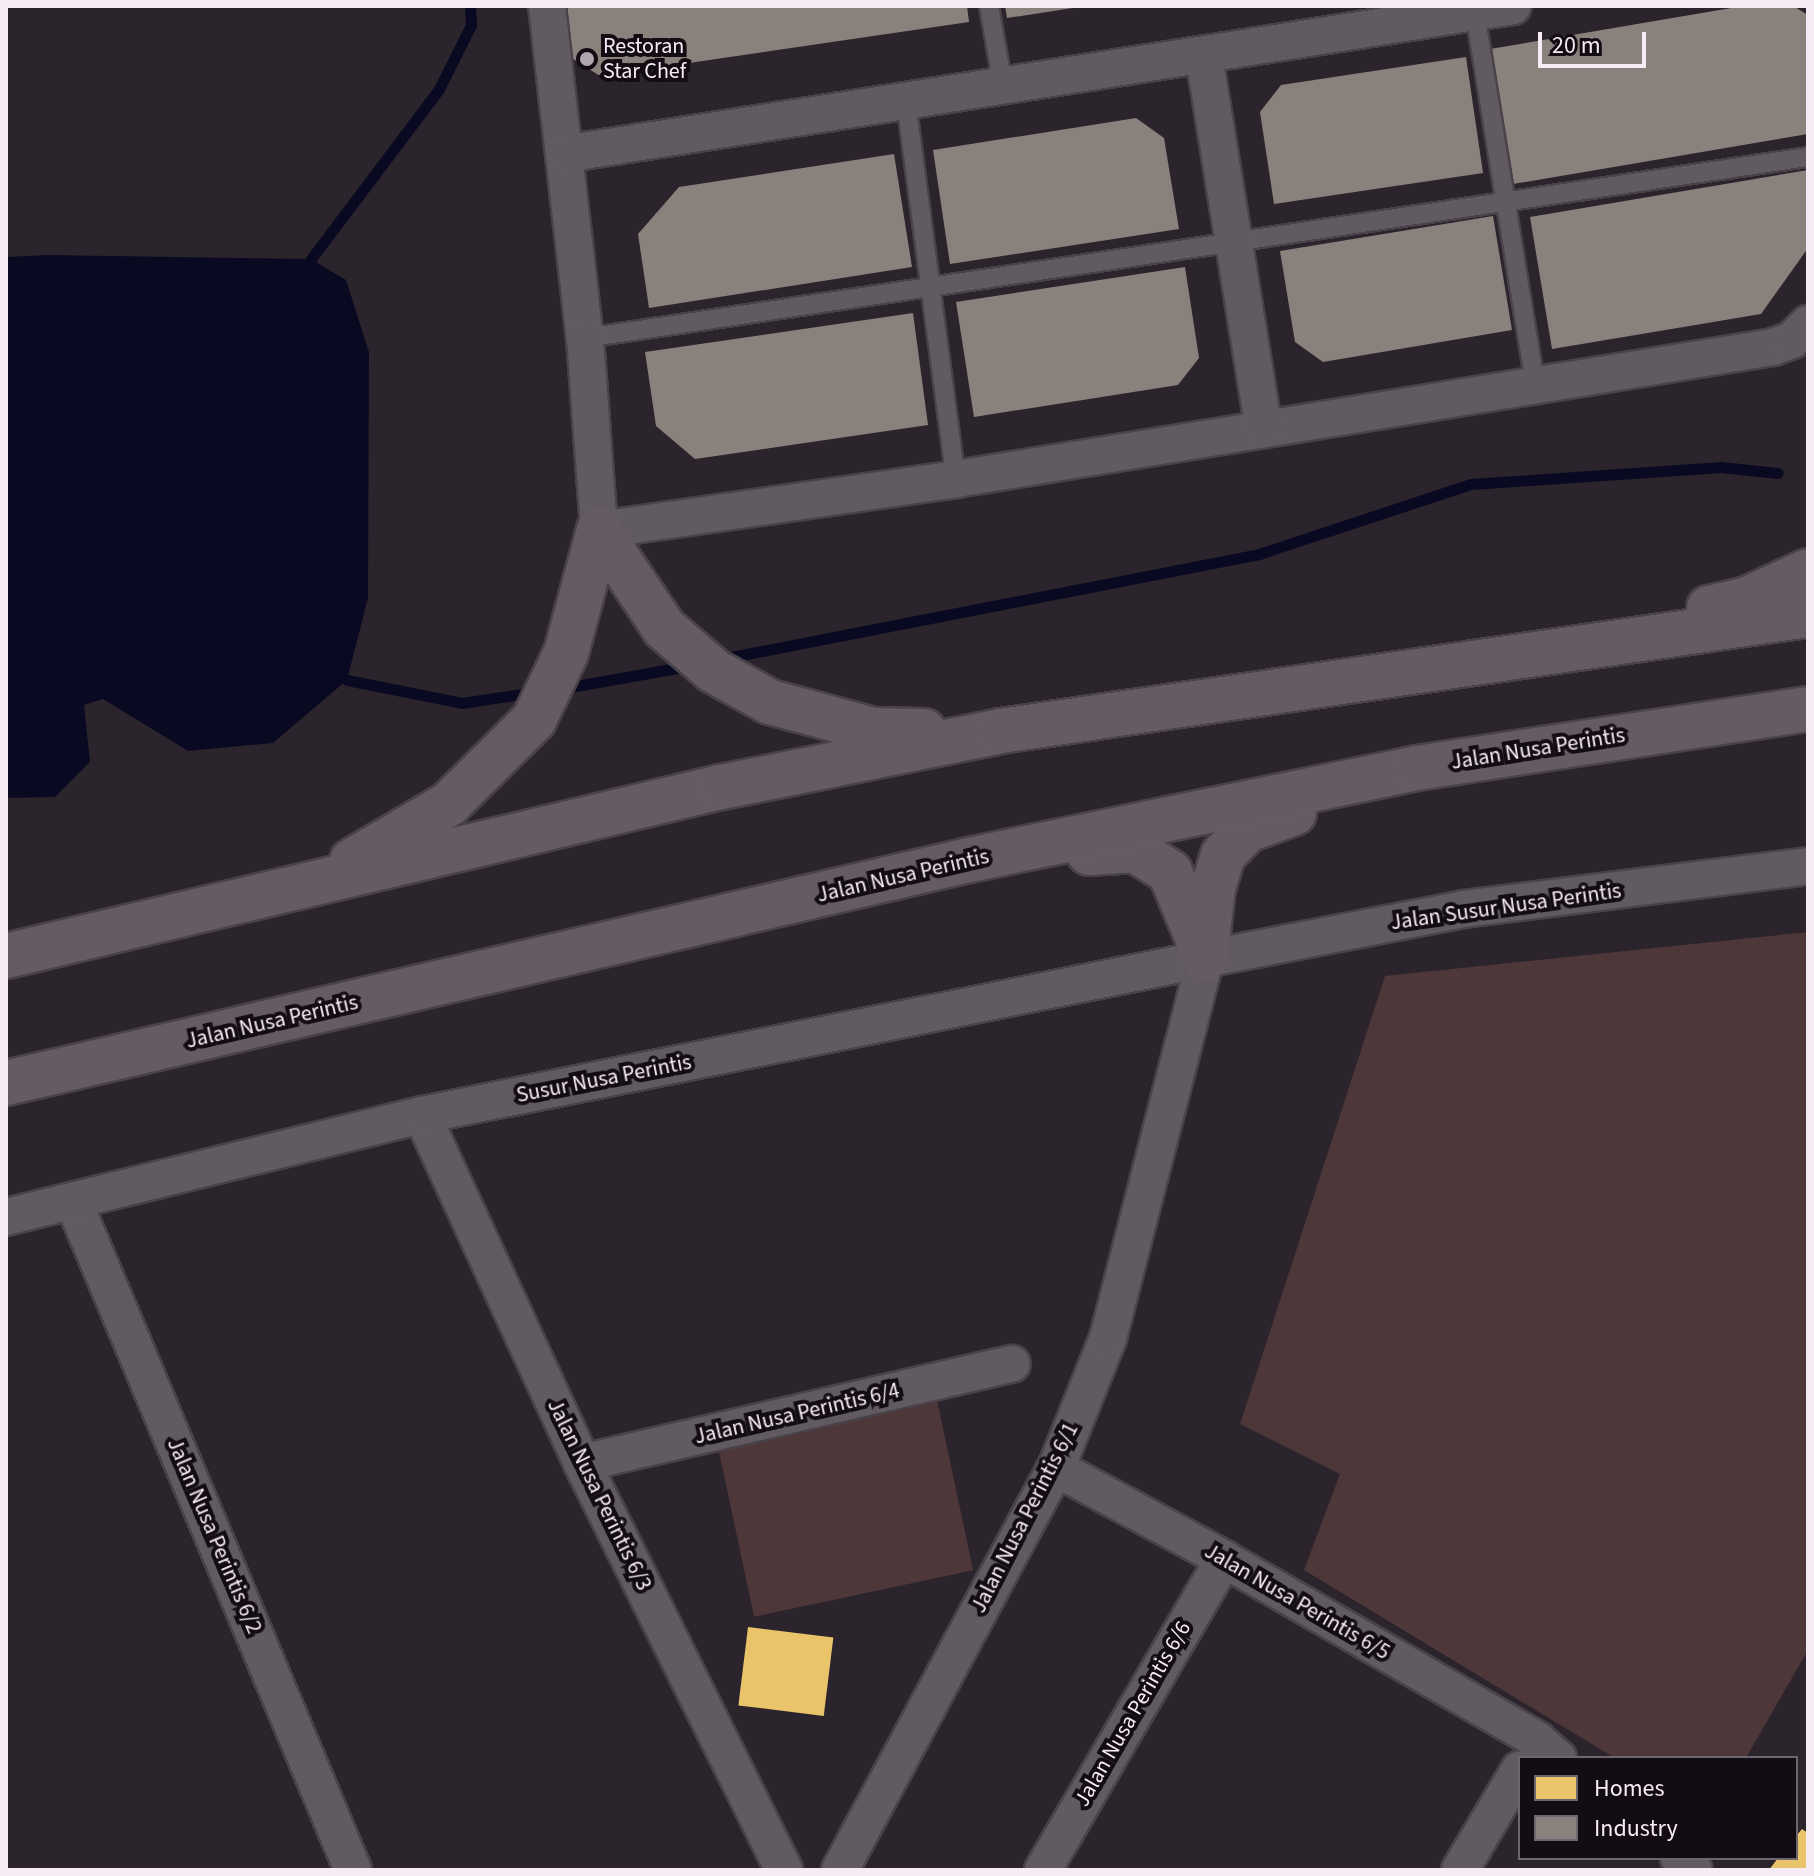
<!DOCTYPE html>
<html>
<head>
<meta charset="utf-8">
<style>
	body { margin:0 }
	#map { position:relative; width:1814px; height:1876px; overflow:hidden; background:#2c242c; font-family:"Source Sans 3",sans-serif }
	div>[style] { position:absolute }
	.green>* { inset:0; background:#4d3739; transform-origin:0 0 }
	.water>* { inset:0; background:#090a21 }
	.homes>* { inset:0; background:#e9c46a; transform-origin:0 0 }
	.industry>* { inset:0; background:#8a817c }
	.stream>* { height:11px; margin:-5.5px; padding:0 5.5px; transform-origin:5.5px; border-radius:5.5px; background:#090a21 }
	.roads { filter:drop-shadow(2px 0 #494249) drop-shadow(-2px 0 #494249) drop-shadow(0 2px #494249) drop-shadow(0 -2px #494249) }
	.lane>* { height:18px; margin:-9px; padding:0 9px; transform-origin:9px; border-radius:9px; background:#615a61 }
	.street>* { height:36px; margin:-18px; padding:0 18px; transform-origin:18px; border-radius:18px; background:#615a61 }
	.primary>* { height:44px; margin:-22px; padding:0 22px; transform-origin:22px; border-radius:22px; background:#655b63 }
	.dots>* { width:22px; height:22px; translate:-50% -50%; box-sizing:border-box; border:4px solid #130c13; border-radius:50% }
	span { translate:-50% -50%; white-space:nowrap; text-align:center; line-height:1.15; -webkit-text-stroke:8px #130c13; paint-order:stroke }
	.poi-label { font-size:22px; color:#f6ecf6 }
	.left { translate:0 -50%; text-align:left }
	.street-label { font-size:22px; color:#f6ecf6 }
	.frame { position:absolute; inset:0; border:8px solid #f6ecf6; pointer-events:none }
	.legend { position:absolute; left:1518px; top:1756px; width:280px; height:104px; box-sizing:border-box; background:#130c13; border:2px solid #6e666e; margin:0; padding:10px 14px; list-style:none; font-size:24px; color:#f6ecf6 }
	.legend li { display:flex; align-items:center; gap:16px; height:40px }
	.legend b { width:40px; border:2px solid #6e666e }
	.scale { position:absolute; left:1538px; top:32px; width:108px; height:36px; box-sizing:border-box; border:4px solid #f6ecf6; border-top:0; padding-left:10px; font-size:24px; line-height:28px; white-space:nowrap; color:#f6ecf6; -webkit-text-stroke:6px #130c13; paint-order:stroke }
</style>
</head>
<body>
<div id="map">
	<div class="green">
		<div style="clip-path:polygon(1808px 932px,1808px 1650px,1746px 1758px,1615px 1758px,1304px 1570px,1340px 1474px,1240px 1424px,1385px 976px)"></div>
		<div style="left:937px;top:1400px;width:174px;height:224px;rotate:78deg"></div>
	</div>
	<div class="water">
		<div style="clip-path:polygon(48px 255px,311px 259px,346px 280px,369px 352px,368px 598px,347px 680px,273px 743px,188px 751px,103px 699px,84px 705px,90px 762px,55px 797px,6px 798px,6px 257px)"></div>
	</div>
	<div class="homes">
		<div style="left:748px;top:1627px;width:86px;height:79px;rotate:7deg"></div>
		<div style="clip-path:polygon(1802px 1829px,1808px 1833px,1808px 1870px,1769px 1870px,1778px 1858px,1796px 1858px,1796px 1836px)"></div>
	</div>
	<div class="industry">
		<div style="clip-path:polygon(566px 6px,967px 6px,969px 22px,600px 76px,570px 57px)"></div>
		<div style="clip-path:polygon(1005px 6px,1073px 6px,1073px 8px,1007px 18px)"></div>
		<div style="clip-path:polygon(1743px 6px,1793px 6px,1808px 15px,1808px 134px,1513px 184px,1490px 49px)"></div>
		<div style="clip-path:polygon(1466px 57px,1483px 173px,1274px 204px,1260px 112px,1281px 85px)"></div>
		<div style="clip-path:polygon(1136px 118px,1164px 138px,1179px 229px,950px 264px,933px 150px)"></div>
		<div style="clip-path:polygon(894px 154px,912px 267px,649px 308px,638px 234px,679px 187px)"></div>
		<div style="clip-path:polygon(1808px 170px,1808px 248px,1761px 314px,1552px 349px,1530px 217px)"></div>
		<div style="clip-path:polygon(1493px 216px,1512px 330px,1323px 362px,1295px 342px,1280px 251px)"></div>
		<div style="clip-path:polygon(1185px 267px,1199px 358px,1178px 385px,974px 417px,956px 302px)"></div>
		<div style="clip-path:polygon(913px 313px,928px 425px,695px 459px,656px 426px,645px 352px)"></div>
	</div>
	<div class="stream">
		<div style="left:311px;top:259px;width:213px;rotate:-53deg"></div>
		<div style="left:439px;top:89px;width:72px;rotate:-63.4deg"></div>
		<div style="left:471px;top:25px;width:19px;rotate:-93deg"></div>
		<div style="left:721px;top:659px;width:548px;rotate:-11.04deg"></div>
		<div style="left:1259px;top:554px;width:223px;rotate:-18.3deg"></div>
		<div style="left:1471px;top:484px;width:251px;rotate:-3.9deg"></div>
		<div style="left:1721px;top:467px;width:57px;rotate:6deg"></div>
		<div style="left:347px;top:680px;width:117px;rotate:11.3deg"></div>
		<div style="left:462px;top:703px;width:73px;rotate:-8.7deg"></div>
		<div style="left:559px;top:689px;width:131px;rotate:-10.1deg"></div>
	</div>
	<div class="roads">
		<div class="lane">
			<div style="left:989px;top:6px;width:81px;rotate:80.1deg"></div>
			<div style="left:1475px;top:13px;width:377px;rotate:80.8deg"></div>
			<div style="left:906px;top:101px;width:381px;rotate:82.5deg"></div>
			<div style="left:585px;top:338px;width:1236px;rotate:-8.42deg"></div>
		</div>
		<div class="street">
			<div style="left:547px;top:6px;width:334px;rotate:83.5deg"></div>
			<div style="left:585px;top:338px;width:193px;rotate:85.8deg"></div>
			<div style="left:599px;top:530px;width:361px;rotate:-8.1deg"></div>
			<div style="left:956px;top:479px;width:828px;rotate:-9.18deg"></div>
			<div style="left:1773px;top:347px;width:20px;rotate:-20deg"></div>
			<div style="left:1792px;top:340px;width:23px;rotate:-45deg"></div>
			<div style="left:1204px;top:56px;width:378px;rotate:80.9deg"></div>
			<div style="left:564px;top:154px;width:960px;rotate:-8.86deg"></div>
			<div style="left:422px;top:1115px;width:383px;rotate:65.3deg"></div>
			<div style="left:582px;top:1463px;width:454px;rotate:63.6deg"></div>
			<div style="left:74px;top:1203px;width:723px;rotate:67.3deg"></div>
			<div style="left:6px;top:1217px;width:428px;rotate:-13.8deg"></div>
			<div style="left:422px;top:1115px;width:798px;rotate:-11.27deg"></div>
			<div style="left:1205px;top:959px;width:264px;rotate:-10.9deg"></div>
			<div style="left:1464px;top:909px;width:347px;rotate:-7.1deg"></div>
			<div style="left:582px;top:1463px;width:441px;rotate:-13deg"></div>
			<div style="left:1056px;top:1468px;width:191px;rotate:28.4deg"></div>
			<div style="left:1224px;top:1559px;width:362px;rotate:30deg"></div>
			<div style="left:1537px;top:1740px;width:28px;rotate:41deg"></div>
			<div style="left:1679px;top:1858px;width:19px;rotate:39deg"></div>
			<div style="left:840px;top:1870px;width:456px;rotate:-61.8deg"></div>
			<div style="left:1056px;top:1468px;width:140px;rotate:-68.2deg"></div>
			<div style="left:1108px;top:1338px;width:391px;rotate:-75.6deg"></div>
			<div style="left:1043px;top:1870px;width:360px;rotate:-59.8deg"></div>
			<div style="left:1460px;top:1870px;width:117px;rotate:-59.3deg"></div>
		</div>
		<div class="primary">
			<div style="left:599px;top:530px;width:118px;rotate:56.4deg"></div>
			<div style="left:664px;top:628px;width:66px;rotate:40.7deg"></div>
			<div style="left:714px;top:671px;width:64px;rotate:29deg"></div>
			<div style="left:770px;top:702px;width:108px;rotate:15.1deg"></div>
			<div style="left:874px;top:730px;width:50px;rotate:1.1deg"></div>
			<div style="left:1709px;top:608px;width:37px;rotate:-13deg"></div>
			<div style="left:1745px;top:600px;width:69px;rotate:-24.7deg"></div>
			<div style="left:1089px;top:853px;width:46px;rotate:-3.7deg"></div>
			<div style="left:1135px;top:850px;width:41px;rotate:32.2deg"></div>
			<div style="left:1170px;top:872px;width:83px;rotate:67.4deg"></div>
			<div style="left:352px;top:861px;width:113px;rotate:-30.4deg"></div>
			<div style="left:449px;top:804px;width:120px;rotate:-44.7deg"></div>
			<div style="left:534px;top:720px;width:74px;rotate:-64.5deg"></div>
			<div style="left:566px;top:653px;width:127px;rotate:-75deg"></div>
			<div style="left:6px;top:956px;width:735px;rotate:-13.3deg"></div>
			<div style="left:721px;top:787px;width:285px;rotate:-11.3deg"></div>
			<div style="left:1000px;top:731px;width:816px;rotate:-8.17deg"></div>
			<div style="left:1205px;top:959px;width:71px;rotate:-83.6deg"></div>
			<div style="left:1213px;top:888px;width:34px;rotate:-73deg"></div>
			<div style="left:1223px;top:855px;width:35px;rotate:-46deg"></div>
			<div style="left:1247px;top:830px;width:50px;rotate:-19.9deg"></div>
			<div style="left:6px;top:1083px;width:988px;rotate:-13.04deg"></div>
			<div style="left:969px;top:860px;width:457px;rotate:-11.6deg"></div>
			<div style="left:1417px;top:768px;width:395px;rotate:-8.6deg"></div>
		</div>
	</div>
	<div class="dots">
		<div style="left:587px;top:59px;background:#afa6af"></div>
	</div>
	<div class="poi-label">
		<span class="left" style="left:603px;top:59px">Restoran<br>Star Chef</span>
	</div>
	<div class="street-label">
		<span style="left:1538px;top:749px;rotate:-9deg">Jalan Nusa Perintis</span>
		<span style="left:903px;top:876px;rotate:-13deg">Jalan Nusa Perintis</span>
		<span style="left:1506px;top:907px;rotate:-8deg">Jalan Susur Nusa Perintis</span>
		<span style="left:272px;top:1022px;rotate:-13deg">Jalan Nusa Perintis</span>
		<span style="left:604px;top:1079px;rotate:-11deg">Susur Nusa Perintis</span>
		<span style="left:797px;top:1414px;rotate:-13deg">Jalan Nusa Perintis 6/4</span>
		<span style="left:599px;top:1495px;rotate:64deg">Jalan Nusa Perintis 6/3</span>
		<span style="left:1025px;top:1518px;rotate:-63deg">Jalan Nusa Perintis 6/1</span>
		<span style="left:214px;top:1536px;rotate:67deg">Jalan Nusa Perintis 6/2</span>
		<span style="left:1297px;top:1602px;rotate:30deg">Jalan Nusa Perintis 6/5</span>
		<span style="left:1133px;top:1714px;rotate:-60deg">Jalan Nusa Perintis 6/6</span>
	</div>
	<div class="frame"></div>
	<ul class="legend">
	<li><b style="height:22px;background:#e9c46a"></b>Homes</li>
	<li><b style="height:22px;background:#8a817c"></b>Industry</li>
	</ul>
	<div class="scale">20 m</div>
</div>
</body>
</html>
